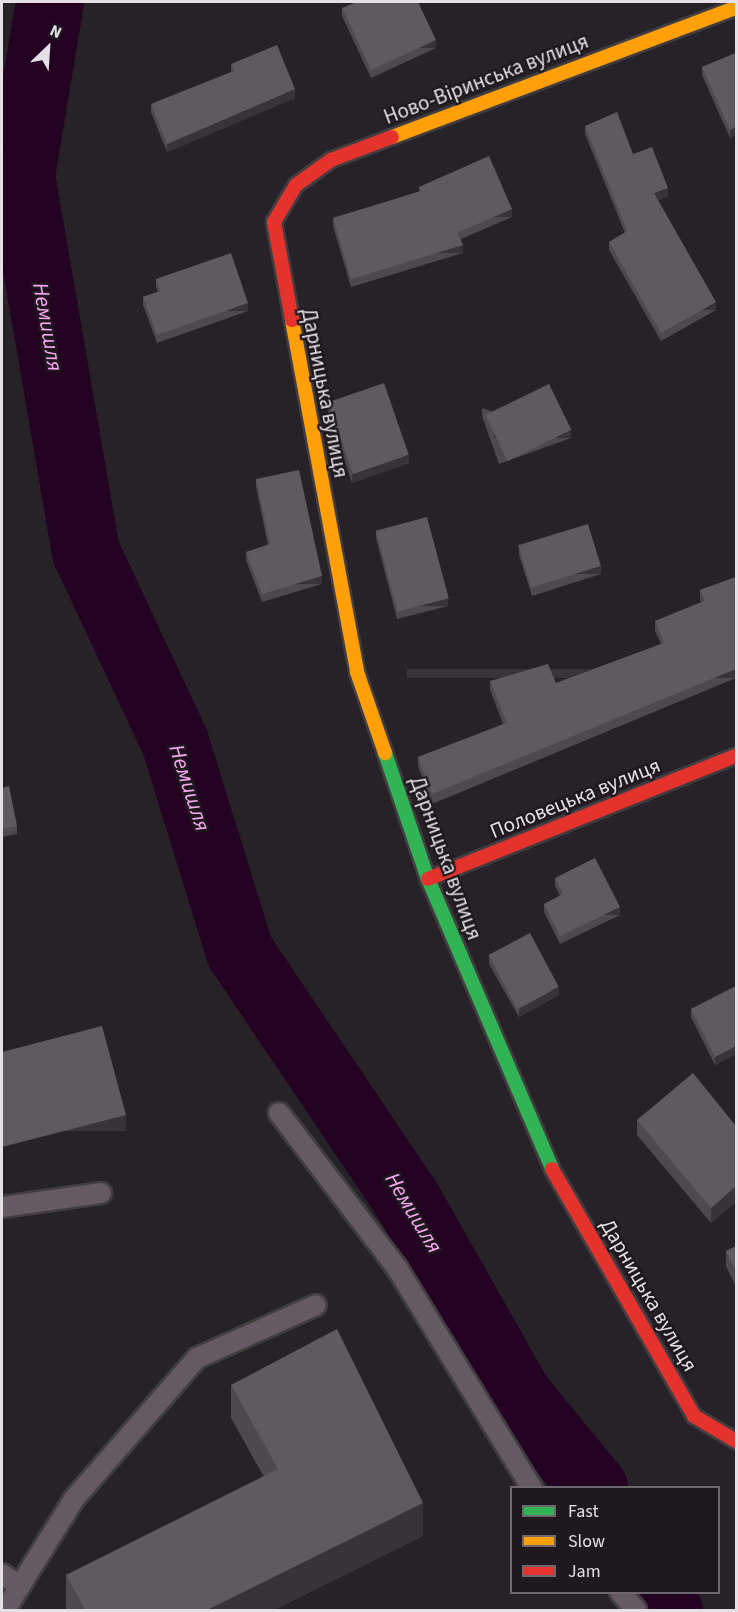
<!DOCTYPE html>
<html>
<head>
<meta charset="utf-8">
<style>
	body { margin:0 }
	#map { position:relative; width:738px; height:1612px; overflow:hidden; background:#272227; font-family:"Source Sans 3",sans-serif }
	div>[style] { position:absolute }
	.river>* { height:68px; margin:-34px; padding:0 34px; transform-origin:34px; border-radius:34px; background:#240322 }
	.roads { filter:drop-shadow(2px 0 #413d41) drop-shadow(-2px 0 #413d41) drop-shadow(0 2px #413d41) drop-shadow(0 -2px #413d41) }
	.lane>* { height:20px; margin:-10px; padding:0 10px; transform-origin:10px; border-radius:10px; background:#655963 }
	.fast>* { height:14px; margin:-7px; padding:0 7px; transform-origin:7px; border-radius:7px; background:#30b455 }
	.slow>* { height:14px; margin:-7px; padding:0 7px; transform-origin:7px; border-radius:7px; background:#ff9f0a }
	.jam>* { height:14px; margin:-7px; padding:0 7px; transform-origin:7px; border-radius:7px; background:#e5322d }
	.wall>* { inset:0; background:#4e494e }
	.shaded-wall>* { inset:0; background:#383338; transform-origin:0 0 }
	.building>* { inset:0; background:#5f5a5f; transform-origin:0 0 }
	span { translate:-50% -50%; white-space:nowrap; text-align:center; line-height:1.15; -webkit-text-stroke:4.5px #1f181e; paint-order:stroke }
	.street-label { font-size:21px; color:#e5e0e5 }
	.water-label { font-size:22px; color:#faa8f3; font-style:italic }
	.frame { position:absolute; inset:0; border:3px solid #e5e0e5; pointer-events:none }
	.legend { position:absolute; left:510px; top:1486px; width:210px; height:108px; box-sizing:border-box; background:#1f181e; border:2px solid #6e686e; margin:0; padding:8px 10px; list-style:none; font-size:18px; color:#e5e0e5 }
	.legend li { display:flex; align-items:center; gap:12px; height:30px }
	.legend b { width:30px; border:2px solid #6e686e }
	.north { position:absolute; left:18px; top:18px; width:60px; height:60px; -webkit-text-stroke:4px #1f181e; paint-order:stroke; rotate:25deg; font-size:16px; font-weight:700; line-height:24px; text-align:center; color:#e5e0e5 }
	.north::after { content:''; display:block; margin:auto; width:21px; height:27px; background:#e5e0e5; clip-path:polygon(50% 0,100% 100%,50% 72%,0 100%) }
</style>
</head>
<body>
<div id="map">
	<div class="river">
		<div style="left:50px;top:2px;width:176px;rotate:99.5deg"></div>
		<div style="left:21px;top:176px;width:382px;rotate:80.2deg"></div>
		<div style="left:86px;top:552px;width:210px;rotate:64.9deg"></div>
		<div style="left:175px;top:742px;width:220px;rotate:72.8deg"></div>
		<div style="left:240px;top:952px;width:300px;rotate:56deg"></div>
		<div style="left:408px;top:1201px;width:225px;rotate:60.5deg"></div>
		<div style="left:519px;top:1397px;width:118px;rotate:50.5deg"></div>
		<div style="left:659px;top:1592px;width:21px;rotate:61deg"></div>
	</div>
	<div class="roads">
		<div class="lane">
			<div style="left:279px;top:1113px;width:195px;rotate:52.7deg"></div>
			<div style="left:397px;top:1268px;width:258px;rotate:58.5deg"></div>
			<div style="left:2px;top:1207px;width:100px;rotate:-8deg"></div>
			<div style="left:2px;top:1574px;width:22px;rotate:34deg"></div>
			<div style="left:620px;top:1592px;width:24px;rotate:48deg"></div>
			<div style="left:5px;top:1610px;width:131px;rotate:-58.1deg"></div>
			<div style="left:74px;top:1499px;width:187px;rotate:-48.9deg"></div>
			<div style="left:197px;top:1358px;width:130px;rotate:-24deg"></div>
		</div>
		<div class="fast">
			<div style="left:385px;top:753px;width:133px;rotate:71.2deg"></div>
			<div style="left:428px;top:879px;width:315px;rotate:66.8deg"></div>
		</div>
		<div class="slow">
			<div style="left:392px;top:137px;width:367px;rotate:-20.6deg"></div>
			<div style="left:292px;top:320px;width:358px;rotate:79.5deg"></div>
			<div style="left:357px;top:672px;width:86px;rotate:70.9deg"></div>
		</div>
		<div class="jam">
			<div style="left:292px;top:320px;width:100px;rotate:-100.4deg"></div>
			<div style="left:274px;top:222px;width:43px;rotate:-59.3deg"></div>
			<div style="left:296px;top:185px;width:43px;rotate:-35.5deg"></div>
			<div style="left:331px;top:160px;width:65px;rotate:-20.7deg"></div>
			<div style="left:428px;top:879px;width:332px;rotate:-21.8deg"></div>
			<div style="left:552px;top:1169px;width:285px;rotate:60.1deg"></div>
			<div style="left:694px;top:1416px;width:49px;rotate:30.8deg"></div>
		</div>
	</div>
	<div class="wall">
		<div style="clip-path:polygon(342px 8px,436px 48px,371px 78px,342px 16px)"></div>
		<div style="clip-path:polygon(736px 53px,736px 135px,730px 138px,702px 75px,702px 67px)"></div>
		<div style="clip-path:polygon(231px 64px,295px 98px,167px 152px,151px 112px,151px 104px,231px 72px)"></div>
		<div style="clip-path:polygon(585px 126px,633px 154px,668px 196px,658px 200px,716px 310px,661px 341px,609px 250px,609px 242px,625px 233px,585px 134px)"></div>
		<div style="clip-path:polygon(419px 187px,512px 217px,461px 239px,463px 253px,351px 287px,333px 226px,333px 218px,419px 192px)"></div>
		<div style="clip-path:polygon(156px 279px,248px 311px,157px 343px,143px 305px,143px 297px,158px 292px,156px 287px)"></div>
		<div style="clip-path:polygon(736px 353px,736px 366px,735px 362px,735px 354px)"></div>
		<div style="clip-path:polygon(328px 403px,409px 463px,352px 483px,328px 411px)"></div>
		<div style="clip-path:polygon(482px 408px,571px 438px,499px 464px,482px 416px)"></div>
		<div style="clip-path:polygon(256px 479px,322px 584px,262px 602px,246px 560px,246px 552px,268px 545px,256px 487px)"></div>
		<div style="clip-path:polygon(376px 530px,448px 606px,397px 619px,376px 538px)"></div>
		<div style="clip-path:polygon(519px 547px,601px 574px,532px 596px,519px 555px)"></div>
		<div style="clip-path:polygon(736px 577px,736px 678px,432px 804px,418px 766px,418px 757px,503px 724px,490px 690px,490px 681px,556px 683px,661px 644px,655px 631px,655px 621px,701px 602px,700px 599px,700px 590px)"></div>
		<div style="clip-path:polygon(2px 788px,17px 826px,17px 834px,2px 837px)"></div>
		<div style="clip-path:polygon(555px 878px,620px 915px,560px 944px,544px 912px,544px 904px,560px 896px,555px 886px)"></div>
		<div style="clip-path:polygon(489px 956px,559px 995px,519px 1017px,489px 964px)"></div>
		<div style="clip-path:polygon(736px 986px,736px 1054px,715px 1065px,691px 1017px,691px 1009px)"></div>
		<div style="clip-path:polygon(637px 1120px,736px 1126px,736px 1202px,711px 1223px,637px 1135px)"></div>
		<div style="clip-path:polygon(736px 1246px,736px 1287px,726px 1266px,726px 1251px)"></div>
		<div style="clip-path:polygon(231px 1385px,423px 1536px,272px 1611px,67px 1611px,66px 1608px,66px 1575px,264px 1477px,231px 1418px)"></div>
	</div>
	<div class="shaded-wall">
		<div style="left:436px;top:40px;width:8px;height:72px;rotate:90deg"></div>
		<div style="clip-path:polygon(295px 89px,295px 98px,167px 152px,167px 144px)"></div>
		<div style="clip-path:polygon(736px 127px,736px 135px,730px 138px,730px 130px)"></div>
		<div style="clip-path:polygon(668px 188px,668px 196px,654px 201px,654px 193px)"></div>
		<div style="left:512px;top:209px;width:8px;height:60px;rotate:90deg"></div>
		<div style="left:463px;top:245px;width:8px;height:117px;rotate:90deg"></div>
		<div style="left:716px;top:302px;width:8px;height:63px;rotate:90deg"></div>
		<div style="left:248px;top:303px;width:8px;height:96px;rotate:90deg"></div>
		<div style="left:571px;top:430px;width:8px;height:77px;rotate:90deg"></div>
		<div style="clip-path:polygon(409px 455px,409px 463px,352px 483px,352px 474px)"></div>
		<div style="left:601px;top:566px;width:8px;height:72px;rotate:90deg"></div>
		<div style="left:322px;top:576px;width:8px;height:63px;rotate:90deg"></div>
		<div style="left:448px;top:598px;width:8px;height:53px;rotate:90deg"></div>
		<div style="left:736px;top:669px;width:9px;height:329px;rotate:90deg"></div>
		<div style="left:620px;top:907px;width:8px;height:67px;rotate:90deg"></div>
		<div style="clip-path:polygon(559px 987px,559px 995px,519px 1017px,519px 1009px)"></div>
		<div style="clip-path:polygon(736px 1046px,736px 1054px,715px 1065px,715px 1057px)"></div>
		<div style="left:126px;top:1115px;width:16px;height:128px;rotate:90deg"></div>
		<div style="clip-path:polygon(736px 1186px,736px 1202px,711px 1223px,711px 1208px)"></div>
		<div style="clip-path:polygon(423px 1503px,423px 1536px,272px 1611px,205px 1611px)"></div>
	</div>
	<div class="building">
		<div style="clip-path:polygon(357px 2px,418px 2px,436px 40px,371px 70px,342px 8px)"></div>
		<div style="clip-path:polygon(277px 45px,295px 89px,167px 144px,151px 104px,234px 71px,231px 64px)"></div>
		<div style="clip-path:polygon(736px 53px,736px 127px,730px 130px,702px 67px)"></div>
		<div style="clip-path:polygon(617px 112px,633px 154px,652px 147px,668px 188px,654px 193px,716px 302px,661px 333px,609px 242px,627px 231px,585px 126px)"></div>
		<div style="clip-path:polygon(489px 156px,512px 209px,457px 233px,463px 245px,351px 279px,333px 218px,421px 191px,419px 187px)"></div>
		<div style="clip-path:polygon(231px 253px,248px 303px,157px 335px,143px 297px,160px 291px,156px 279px)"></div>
		<div style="left:384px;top:383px;width:76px;height:59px;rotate:71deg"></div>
		<div style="left:549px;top:384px;width:51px;height:71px;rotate:64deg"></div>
		<div style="clip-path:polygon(299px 470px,322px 576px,262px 594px,246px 552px,270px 544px,256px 479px)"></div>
		<div style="left:427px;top:517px;width:84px;height:53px;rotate:75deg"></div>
		<div style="left:588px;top:524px;width:44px;height:73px;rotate:73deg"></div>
		<div style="clip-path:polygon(736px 577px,736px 669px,432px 794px,418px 757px,507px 723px,490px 681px,548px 664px,556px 683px,664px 643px,655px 621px,705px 601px,700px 590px)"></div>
		<div style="clip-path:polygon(9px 786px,17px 826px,2px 829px,2px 788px)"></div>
		<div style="clip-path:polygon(595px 858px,620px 907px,560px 936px,544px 904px,563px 894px,555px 878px)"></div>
		<div style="left:530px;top:933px;width:61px;height:47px;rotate:62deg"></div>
		<div style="clip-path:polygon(736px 986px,736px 1046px,715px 1057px,691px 1009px)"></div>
		<div style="clip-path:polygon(102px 1026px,126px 1115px,2px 1147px,2px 1052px)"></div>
		<div style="clip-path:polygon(693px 1073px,736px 1126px,736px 1186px,711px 1208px,637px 1120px)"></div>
		<div style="clip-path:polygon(736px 1246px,736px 1271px,726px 1251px)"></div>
		<div style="clip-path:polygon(337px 1329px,423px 1503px,205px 1611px,86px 1611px,66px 1575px,278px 1469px,231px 1385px)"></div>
	</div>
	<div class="street-label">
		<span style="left:486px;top:79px;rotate:-21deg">Ново-Віринська вулиця</span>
		<span style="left:325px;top:393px;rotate:79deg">Дарницька вулиця</span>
		<span style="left:575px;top:798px;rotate:-22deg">Половецька вулиця</span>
		<span style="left:446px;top:858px;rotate:70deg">Дарницька вулиця</span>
		<span style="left:649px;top:1295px;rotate:60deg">Дарницька вулиця</span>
	</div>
	<div class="water-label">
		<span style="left:47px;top:327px;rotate:80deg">Немишля</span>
		<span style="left:189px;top:788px;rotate:72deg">Немишля</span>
		<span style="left:413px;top:1213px;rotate:59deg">Немишля</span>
	</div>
	<div class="frame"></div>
	<ul class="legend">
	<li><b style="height:8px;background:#30b455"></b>Fast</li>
	<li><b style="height:8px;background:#ff9f0a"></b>Slow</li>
	<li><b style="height:8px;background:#e5322d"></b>Jam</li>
	</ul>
	<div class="north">N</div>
</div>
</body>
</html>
